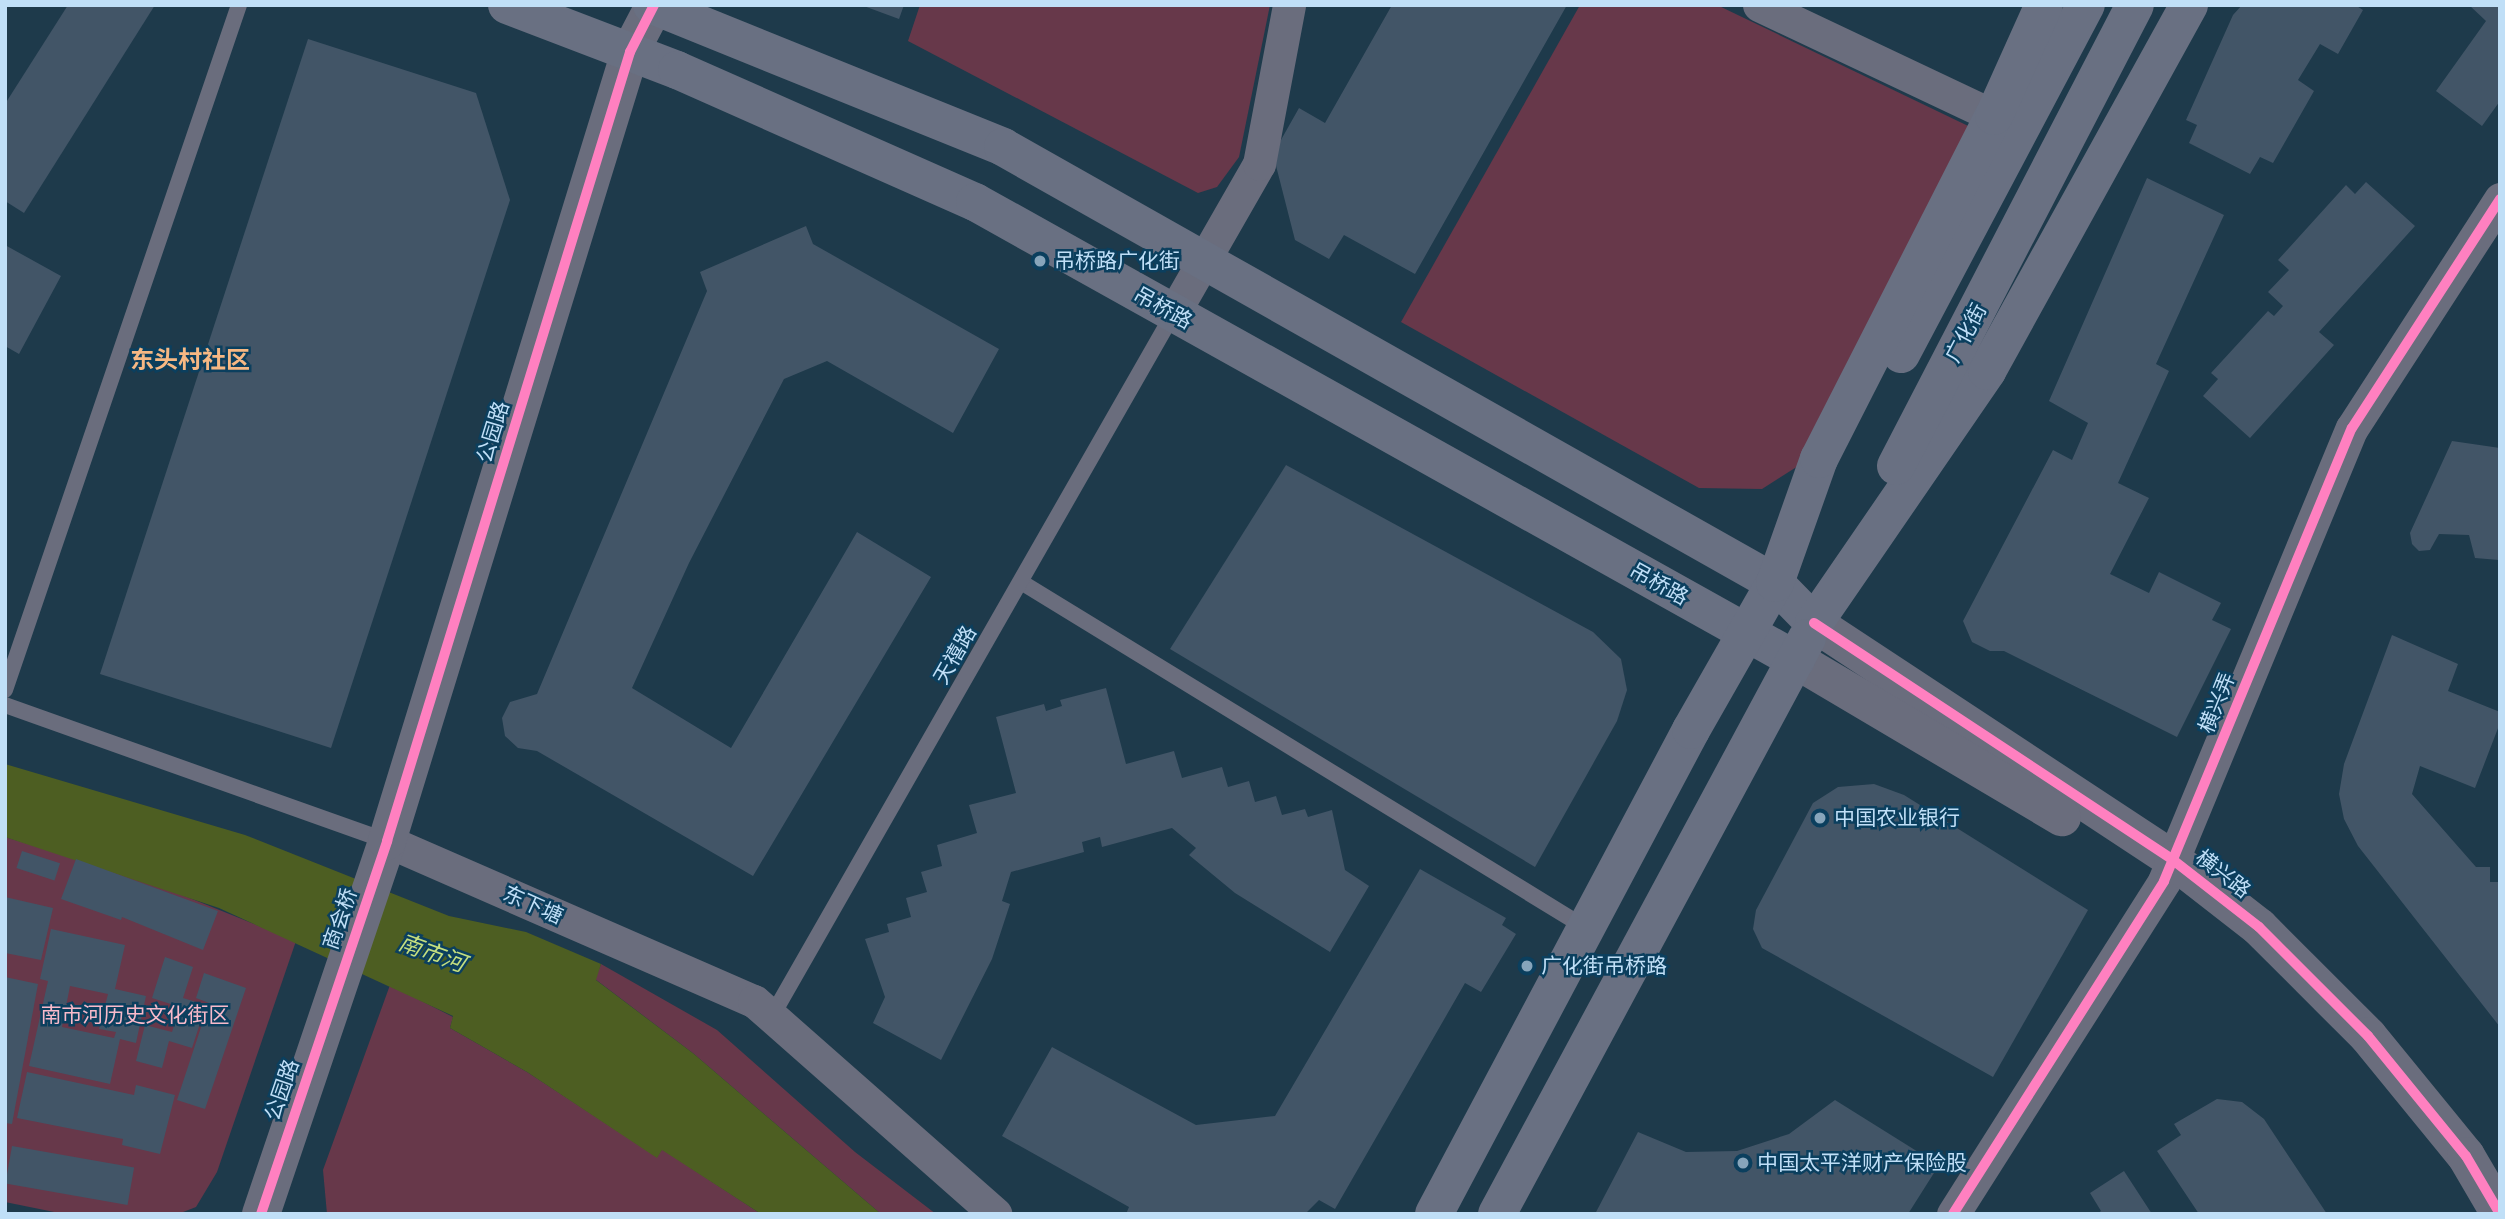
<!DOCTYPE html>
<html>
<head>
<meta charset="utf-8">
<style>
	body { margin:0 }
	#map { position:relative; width:2505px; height:1219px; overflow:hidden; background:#1e3a4b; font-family:Montserrat,"Noto Sans SC",sans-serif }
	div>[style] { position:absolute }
	.green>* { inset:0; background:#67384a }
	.water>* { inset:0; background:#4d5e22 }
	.building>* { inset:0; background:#425567; transform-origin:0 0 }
	.service>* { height:16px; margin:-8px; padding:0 8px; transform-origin:8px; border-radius:8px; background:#6a6d7d }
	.minor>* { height:33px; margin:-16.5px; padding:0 16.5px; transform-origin:16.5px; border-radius:16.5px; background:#6a6d7d }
	.tertiary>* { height:38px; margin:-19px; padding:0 19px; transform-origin:19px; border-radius:19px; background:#6a6d7d }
	.secondary>* { height:38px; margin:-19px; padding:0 19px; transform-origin:19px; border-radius:19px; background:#697082 }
	.cycleway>* { height:10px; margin:-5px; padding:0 5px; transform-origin:5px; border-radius:5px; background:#ff80c0 }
	.dots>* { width:19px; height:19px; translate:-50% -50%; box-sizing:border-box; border:4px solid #0b3f5e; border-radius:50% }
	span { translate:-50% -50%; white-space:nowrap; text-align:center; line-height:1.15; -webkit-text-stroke:5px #0b3f5e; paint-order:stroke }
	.poi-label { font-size:21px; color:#c0dff7 }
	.left { translate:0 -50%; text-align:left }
	.street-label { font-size:21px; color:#c0dff7 }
	.park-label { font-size:21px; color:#f8baca }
	.water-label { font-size:23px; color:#c4de7f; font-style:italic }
	.quarter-label { font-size:24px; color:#f6b883; font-weight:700 }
	.frame { position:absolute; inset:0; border:7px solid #c0dff7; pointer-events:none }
</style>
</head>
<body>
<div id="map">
	<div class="green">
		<div style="clip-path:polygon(920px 5px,1270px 5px,1239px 157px,1217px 187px,1198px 193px,908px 41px)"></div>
		<div style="clip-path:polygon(1580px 5px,1717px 5px,1989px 136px,1806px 461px,1762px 489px,1699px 488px,1401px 322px)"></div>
		<div style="clip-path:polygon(5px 837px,135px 876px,296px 941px,217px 1172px,196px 1207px,178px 1214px,64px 1214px,5px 1202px)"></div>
		<div style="clip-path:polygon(601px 964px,717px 1030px,855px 1152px,936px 1214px,881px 1214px,694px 1054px,595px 979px)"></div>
		<div style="clip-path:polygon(390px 985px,453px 1017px,450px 1028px,527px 1072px,657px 1157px,662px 1149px,761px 1214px,327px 1214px,323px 1170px)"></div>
	</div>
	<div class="water">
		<div style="clip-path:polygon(5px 764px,245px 835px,449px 916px,526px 932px,601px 964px,596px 980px,694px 1054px,881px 1214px,761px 1214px,662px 1150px,657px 1158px,527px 1072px,450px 1028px,453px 1016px,219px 908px,5px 837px)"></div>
	</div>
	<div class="building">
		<div style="clip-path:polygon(68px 5px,155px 5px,24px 213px,5px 201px,5px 104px)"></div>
		<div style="clip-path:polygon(861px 5px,904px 5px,899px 19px)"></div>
		<div style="clip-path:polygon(1392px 5px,1567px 5px,1415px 274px,1344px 235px,1329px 259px,1295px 240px,1273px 154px,1299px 108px,1325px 123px)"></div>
		<div style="clip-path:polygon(2242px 5px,2355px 5px,2363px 10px,2338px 54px,2320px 44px,2298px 80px,2314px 91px,2273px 163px,2260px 157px,2250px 174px,2189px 143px,2197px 125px,2186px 120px,2233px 15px)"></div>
		<div style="clip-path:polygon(2469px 5px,2500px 5px,2500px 101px,2482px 126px,2436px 91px,2486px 21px)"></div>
		<div style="clip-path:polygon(308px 39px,476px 93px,510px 200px,331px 748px,100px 674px)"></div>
		<div style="clip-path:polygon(2147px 178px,2224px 215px,2156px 364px,2169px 371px,2118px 483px,2149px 498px,2110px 574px,2149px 593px,2159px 572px,2221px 603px,2212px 620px,2231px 629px,2177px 737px,2004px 651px,1990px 651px,1972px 642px,1963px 621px,2053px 450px,2072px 460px,2088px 423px,2049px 401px)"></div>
		<div style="clip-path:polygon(2366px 182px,2415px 226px,2319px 332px,2334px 345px,2250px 438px,2203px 396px,2218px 379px,2211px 373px,2268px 311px,2274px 316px,2283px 306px,2268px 292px,2289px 270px,2278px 260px,2346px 185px,2355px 194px)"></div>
		<div style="clip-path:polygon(806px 226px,813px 244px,999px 349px,953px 433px,827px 361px,784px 379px,689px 563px,632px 688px,731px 748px,857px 532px,931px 577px,753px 876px,537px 751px,518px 748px,505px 736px,502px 718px,510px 702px,537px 694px,707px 291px,700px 272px)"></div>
		<div style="clip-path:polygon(5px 245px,61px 276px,19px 354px,5px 346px)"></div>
		<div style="clip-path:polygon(2452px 441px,2500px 448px,2499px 560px,2475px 558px,2469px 535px,2439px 534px,2430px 550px,2419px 551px,2412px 544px,2410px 533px)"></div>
		<div style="clip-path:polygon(1286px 465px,1593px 632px,1621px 659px,1627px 690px,1617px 721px,1535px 867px,1170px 649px)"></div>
		<div style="clip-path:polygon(2392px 635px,2458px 664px,2448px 691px,2500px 712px,2500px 723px,2475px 788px,2420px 766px,2412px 794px,2476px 867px,2490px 867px,2490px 882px,2500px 882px,2500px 1027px,2358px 846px,2344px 819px,2339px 794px,2344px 764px)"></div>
		<div style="clip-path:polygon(1106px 688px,1126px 764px,1174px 751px,1182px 778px,1222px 767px,1228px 787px,1249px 781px,1255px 802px,1276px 796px,1282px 815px,1305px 809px,1308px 817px,1332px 810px,1345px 870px,1369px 886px,1330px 952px,1235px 893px,1189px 855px,1196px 848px,1172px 828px,1102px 847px,1100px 837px,1082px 842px,1084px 852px,1011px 872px,1002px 901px,1010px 904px,992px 959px,941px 1060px,873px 1023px,885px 997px,865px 939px,889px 932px,887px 924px,911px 917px,906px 898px,927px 892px,921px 872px,942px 866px,937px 845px,977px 833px,969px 805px,1016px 793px,996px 717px,1044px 704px,1046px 711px,1062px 706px,1060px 700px)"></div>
		<div style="clip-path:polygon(1874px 784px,1904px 795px,2088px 910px,1993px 1077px,1762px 948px,1753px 929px,1756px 910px,1813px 803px,1838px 787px)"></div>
		<div style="left:22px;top:851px;width:40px;height:18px;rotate:18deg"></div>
		<div style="clip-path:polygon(76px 859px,218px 911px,203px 950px,122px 917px,121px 920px,61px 899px)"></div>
		<div style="clip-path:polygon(1420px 869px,1506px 918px,1502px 925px,1516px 934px,1481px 992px,1465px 983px,1335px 1209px,1319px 1200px,1305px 1214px,1126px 1214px,1129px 1207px,1002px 1136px,1052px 1047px,1196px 1125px,1275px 1116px)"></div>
		<div style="clip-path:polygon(5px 897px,53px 908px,41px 960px,5px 953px)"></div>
		<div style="clip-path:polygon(evenodd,51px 929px,125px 945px,115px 989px,146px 996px,136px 1043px,120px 1039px,110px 1084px,29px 1066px,48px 981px,40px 979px,51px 929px,70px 986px,108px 994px,99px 1029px,116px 1032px,114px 1038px,62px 1027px,70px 986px)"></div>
		<div style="clip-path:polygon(165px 957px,193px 967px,183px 998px,206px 1005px,192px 1048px,169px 1041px,162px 1068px,136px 1061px,145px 1025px,172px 1032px,180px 1007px,152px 998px)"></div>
		<div style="clip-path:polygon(204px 973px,246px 988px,205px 1109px,177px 1100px,209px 1003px,196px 998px)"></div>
		<div style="clip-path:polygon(5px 977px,38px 984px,12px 1124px,5px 1123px)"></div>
		<div style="clip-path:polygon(27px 1072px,134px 1095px,136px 1085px,175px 1095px,160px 1154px,122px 1145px,123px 1139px,17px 1118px)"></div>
		<div style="clip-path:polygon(2217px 1099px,2242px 1102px,2264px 1119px,2327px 1214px,2199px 1214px,2157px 1151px,2181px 1135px,2174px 1124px)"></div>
		<div style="clip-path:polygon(1835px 1100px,1939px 1165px,1908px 1214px,1595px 1214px,1638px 1132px,1686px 1152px,1737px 1151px,1789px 1134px)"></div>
		<div style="left:12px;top:1146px;width:124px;height:38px;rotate:10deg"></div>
		<div style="clip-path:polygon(2124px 1171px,2152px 1214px,2097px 1214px,2101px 1211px,2090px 1193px)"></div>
	</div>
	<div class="service">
		<div style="left:1021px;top:582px;width:663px;rotate:31.48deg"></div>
		<div style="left:5px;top:690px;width:724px;rotate:-71.14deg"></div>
		<div style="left:5px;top:705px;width:405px;rotate:19.6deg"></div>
		<div style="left:772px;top:1016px;width:808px;rotate:-60.26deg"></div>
	</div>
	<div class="minor">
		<div style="left:1759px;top:5px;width:260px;rotate:25.3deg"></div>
		<div style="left:1173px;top:314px;width:173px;rotate:-60.2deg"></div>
		<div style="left:1259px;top:164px;width:162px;rotate:-79.3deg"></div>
		<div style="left:387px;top:841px;width:400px;rotate:23.6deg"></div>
		<div style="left:754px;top:1001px;width:322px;rotate:41.4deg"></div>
		<div style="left:1953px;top:1214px;width:394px;rotate:-57.6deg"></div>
		<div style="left:2164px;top:881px;width:490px;rotate:-67.5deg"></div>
		<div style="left:2352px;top:428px;width:273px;rotate:-57.1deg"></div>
	</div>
	<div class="tertiary">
		<div style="left:1814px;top:623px;width:430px;rotate:33.4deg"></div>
		<div style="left:2173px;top:860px;width:109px;rotate:37.9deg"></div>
		<div style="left:2259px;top:927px;width:154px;rotate:45deg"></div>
		<div style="left:2368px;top:1036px;width:155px;rotate:50.8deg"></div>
		<div style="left:2466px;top:1156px;width:67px;rotate:59.6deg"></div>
		<div style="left:1796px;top:660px;width:309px;rotate:30.6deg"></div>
		<div style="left:261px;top:1214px;width:394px;rotate:-71.3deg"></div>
		<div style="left:387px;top:841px;width:826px;rotate:-72.88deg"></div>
		<div style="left:630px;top:52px;width:52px;rotate:-62.4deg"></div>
	</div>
	<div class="secondary">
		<div style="left:507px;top:5px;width:182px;rotate:20.9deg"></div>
		<div style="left:677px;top:70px;width:326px;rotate:23.9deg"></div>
		<div style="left:975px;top:202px;width:940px;rotate:29.16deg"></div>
		<div style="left:652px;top:5px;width:379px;rotate:22deg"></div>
		<div style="left:1003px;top:147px;width:887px;rotate:29.46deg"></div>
		<div style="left:1775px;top:583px;width:56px;rotate:45.7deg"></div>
		<div style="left:1814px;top:623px;width:306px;rotate:-55.5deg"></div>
		<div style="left:1987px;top:371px;width:418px;rotate:-61.1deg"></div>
		<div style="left:1901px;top:354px;width:395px;rotate:-62.1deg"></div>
		<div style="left:1896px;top:466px;width:519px;rotate:-62.6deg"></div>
		<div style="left:1434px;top:1214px;width:548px;rotate:-62.03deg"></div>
		<div style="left:1691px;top:730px;width:169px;rotate:-60.3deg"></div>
		<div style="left:1775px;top:583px;width:132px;rotate:-70.5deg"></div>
		<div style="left:1819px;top:459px;width:385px;rotate:-63deg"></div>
		<div style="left:1994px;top:116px;width:122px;rotate:-65.8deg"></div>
		<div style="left:1497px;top:1214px;width:654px;rotate:-61.71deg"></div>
	</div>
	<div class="cycleway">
		<div style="left:1814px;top:623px;width:430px;rotate:33.4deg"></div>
		<div style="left:2173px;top:860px;width:109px;rotate:37.9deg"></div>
		<div style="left:2259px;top:927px;width:154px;rotate:45deg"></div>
		<div style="left:2368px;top:1036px;width:155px;rotate:50.8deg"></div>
		<div style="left:2466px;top:1156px;width:67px;rotate:59.6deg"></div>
		<div style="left:261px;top:1214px;width:394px;rotate:-71.3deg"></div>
		<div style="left:387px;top:841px;width:826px;rotate:-72.88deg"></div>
		<div style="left:630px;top:52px;width:53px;rotate:-62.9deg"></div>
		<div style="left:1953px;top:1214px;width:394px;rotate:-57.6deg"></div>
		<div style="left:2164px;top:881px;width:490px;rotate:-67.5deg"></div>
		<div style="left:2352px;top:428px;width:273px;rotate:-57.1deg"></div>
	</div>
	<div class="dots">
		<div style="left:1040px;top:261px;background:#87a5bb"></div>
		<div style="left:1820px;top:818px;background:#87a5bb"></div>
		<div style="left:1527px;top:966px;background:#87a5bb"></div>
		<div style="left:1743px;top:1163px;background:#87a5bb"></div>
	</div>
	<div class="poi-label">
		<span class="left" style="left:1054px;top:261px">吊桥路广化街</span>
		<span class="left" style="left:1834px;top:818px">中国农业银行</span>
		<span class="left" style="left:1541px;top:966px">广化街吊桥路</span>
		<span class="left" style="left:1757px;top:1163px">中国太平洋财产保险股</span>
	</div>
	<div class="street-label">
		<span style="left:1163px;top:308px;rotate:29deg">吊桥路</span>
		<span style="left:1966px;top:333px;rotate:-62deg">广化街</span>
		<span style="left:493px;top:432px;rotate:-73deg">公园路</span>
		<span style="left:1659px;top:584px;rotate:29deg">吊桥路</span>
		<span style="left:955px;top:655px;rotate:-60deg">天禧路</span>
		<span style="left:2217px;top:703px;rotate:-68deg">横兴弄</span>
		<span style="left:2223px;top:874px;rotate:38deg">横兴路</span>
		<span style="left:533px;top:905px;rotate:24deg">东下塘</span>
		<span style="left:340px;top:919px;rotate:-71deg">商会桥</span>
		<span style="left:282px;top:1090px;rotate:-71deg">公园路</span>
	</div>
	<div class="park-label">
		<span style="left:135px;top:1015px">南市河历史文化街区</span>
	</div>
	<div class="water-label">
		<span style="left:432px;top:953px;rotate:20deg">南市河</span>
	</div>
	<div class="quarter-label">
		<span style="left:190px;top:360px">东头村社区</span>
	</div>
	<div class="frame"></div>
</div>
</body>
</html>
